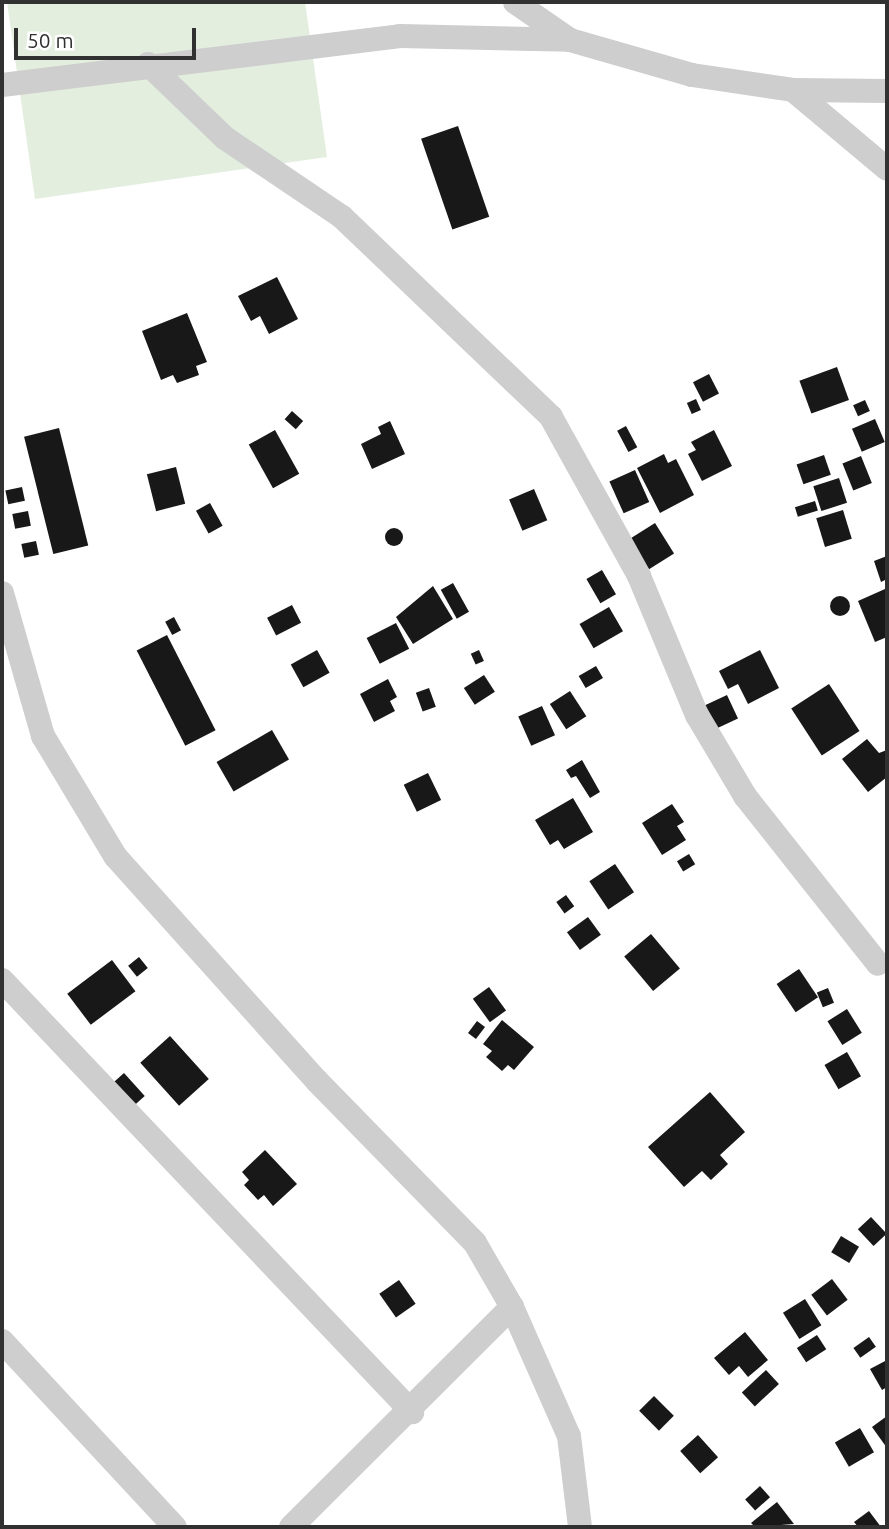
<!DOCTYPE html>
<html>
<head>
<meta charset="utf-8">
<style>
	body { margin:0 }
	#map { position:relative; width:889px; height:1529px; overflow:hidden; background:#fff; font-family:Ubuntu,sans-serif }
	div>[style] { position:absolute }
	.green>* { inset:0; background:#e3eedf }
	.building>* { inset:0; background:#181818; transform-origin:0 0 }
	.round { border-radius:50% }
	.minor>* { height:24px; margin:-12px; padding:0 12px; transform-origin:12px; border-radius:12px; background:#cecece }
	span { translate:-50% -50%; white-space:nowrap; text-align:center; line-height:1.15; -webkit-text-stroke:7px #fff; paint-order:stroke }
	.frame { position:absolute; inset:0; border:4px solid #313131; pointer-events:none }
	.scale { position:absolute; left:14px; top:28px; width:182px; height:32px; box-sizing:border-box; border:4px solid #313131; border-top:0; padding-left:9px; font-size:21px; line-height:24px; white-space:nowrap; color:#313131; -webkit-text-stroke:5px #fff; paint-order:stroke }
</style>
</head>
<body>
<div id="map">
	<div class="green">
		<div style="clip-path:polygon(7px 2px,305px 2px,327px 157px,35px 199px)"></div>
	</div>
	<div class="building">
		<div style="left:458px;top:126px;width:96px;height:39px;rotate:71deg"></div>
		<div style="clip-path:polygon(277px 277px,298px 319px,269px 334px,260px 316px,251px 321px,238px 296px)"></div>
		<div style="clip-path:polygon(187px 313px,207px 362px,196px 366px,199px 375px,177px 383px,173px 375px,161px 380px,142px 331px)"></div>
		<div style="left:837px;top:367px;width:35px;height:40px;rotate:70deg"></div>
		<div style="left:709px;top:374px;width:22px;height:18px;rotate:63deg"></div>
		<div style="left:696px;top:399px;width:12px;height:10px;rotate:66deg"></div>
		<div style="left:865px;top:400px;width:12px;height:13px;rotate:66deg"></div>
		<div style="left:292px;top:411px;width:15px;height:11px;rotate:42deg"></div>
		<div style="left:875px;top:419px;width:25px;height:25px;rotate:67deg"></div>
		<div style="clip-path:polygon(390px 421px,405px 454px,372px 469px,361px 444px,381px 434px,378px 427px)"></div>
		<div style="left:626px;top:426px;width:24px;height:10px;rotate:62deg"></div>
		<div style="left:59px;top:428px;width:121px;height:36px;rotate:76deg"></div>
		<div style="left:275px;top:430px;width:50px;height:30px;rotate:61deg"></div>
		<div style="clip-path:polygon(714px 430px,732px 466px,702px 481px,688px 454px,696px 450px,691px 442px)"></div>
		<div style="clip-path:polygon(664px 454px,668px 463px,676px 459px,694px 495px,660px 513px,637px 468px)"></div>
		<div style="left:824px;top:455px;width:21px;height:29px;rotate:71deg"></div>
		<div style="left:861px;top:456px;width:29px;height:20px;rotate:68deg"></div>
		<div style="left:176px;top:467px;width:38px;height:30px;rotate:76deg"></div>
		<div style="left:635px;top:470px;width:35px;height:28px;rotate:66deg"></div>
		<div style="left:839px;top:478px;width:26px;height:27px;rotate:72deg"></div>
		<div style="left:22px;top:487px;width:14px;height:17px;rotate:78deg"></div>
		<div style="left:534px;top:489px;width:34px;height:27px;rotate:67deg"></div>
		<div style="left:815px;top:501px;width:10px;height:21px;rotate:73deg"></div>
		<div style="left:210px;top:503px;width:26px;height:16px;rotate:61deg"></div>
		<div style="left:843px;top:510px;width:30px;height:28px;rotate:73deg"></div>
		<div style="left:28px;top:511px;width:15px;height:16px;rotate:79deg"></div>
		<div style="left:655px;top:523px;width:36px;height:30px;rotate:58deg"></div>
		<div class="round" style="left:385px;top:528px;width:18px;height:18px"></div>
		<div style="left:36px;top:541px;width:14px;height:15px;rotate:78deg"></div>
		<div style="clip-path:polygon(887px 556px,887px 579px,881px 582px,874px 561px)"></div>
		<div style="left:602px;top:570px;width:28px;height:18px;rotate:60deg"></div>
		<div style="left:453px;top:583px;width:33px;height:14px;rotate:61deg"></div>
		<div style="clip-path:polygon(433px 586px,453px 619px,413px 644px,396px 617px)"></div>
		<div style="clip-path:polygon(885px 589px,887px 637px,875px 642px,858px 601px)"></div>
		<div class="round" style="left:830px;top:596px;width:20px;height:20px"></div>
		<div style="left:292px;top:605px;width:20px;height:28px;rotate:63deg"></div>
		<div style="left:609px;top:607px;width:28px;height:34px;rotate:60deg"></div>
		<div style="left:174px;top:617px;width:15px;height:10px;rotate:62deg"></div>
		<div style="left:396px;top:623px;width:29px;height:33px;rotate:63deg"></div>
		<div style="left:167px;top:635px;width:107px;height:34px;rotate:63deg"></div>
		<div style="left:317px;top:650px;width:26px;height:30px;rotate:61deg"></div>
		<div style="left:479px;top:650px;width:12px;height:9px;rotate:66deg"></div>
		<div style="clip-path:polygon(760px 650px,779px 688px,748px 704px,738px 684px,728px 689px,719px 671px)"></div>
		<div style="left:596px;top:666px;width:14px;height:20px;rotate:60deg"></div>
		<div style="left:484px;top:675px;width:20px;height:24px;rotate:57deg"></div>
		<div style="clip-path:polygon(388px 679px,397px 697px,390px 701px,395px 711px,374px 722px,360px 694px)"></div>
		<div style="left:829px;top:684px;width:56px;height:45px;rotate:57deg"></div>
		<div style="left:429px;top:688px;width:20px;height:14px;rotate:70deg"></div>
		<div style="left:570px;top:691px;width:30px;height:24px;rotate:57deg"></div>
		<div style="left:727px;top:695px;width:26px;height:26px;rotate:65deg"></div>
		<div style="left:542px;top:706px;width:32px;height:26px;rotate:66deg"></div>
		<div style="left:272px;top:730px;width:34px;height:64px;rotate:60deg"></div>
		<div style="clip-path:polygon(867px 739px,879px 753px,887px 750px,887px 777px,868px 792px,842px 759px)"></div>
		<div style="clip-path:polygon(582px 760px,600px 792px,590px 798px,576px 776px,571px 778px,566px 770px)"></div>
		<div style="left:428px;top:773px;width:30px;height:27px;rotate:64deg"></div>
		<div style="clip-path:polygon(573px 798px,593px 832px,564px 849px,558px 840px,550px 845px,535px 820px)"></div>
		<div style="clip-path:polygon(672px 804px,684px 822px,677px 826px,686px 840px,662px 855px,642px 823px)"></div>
		<div style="left:689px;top:854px;width:12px;height:14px;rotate:59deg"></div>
		<div style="left:615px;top:864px;width:34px;height:31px;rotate:56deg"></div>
		<div style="left:566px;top:895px;width:14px;height:12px;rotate:54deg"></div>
		<div style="left:588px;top:917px;width:22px;height:26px;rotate:54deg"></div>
		<div style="left:651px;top:934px;width:45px;height:35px;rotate:50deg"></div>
		<div style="left:139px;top:957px;width:14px;height:14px;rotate:51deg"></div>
		<div style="left:112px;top:960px;width:39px;height:56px;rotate:53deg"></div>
		<div style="left:799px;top:969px;width:34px;height:27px;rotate:56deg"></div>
		<div style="left:489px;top:987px;width:29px;height:20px;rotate:54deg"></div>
		<div style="left:828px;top:988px;width:16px;height:12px;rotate:68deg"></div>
		<div style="left:847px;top:1009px;width:28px;height:23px;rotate:58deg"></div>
		<div style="clip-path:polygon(502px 1020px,534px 1047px,514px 1070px,508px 1065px,502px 1071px,486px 1057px,492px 1051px,483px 1044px)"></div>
		<div style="left:477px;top:1021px;width:10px;height:15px;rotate:37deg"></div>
		<div style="left:170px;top:1036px;width:58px;height:40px;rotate:48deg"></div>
		<div style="left:847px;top:1052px;width:28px;height:26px;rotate:60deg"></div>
		<div style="left:124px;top:1073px;width:31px;height:18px;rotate:48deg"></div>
		<div style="clip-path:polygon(710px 1092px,745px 1132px,720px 1155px,728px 1164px,711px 1180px,702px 1171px,684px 1187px,648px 1147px)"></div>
		<div style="clip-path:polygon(265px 1150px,297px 1184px,273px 1206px,264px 1195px,258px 1200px,244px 1185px,249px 1180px,242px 1172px)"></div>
		<div style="left:871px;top:1217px;width:23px;height:18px;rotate:47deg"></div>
		<div style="left:841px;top:1236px;width:21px;height:19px;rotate:31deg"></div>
		<div style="left:832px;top:1279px;width:26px;height:26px;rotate:53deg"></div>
		<div style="left:399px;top:1280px;width:29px;height:24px;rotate:55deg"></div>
		<div style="left:805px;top:1299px;width:31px;height:26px;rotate:58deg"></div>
		<div style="clip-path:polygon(745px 1332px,768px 1360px,748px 1377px,739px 1366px,729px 1375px,714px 1358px)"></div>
		<div style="left:817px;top:1335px;width:17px;height:24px;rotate:57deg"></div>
		<div style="left:869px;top:1337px;width:12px;height:19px;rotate:55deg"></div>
		<div style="clip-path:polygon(887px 1360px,887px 1387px,882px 1390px,870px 1369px)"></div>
		<div style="left:766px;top:1370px;width:19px;height:33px;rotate:47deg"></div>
		<div style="left:654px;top:1396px;width:28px;height:21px;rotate:45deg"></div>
		<div style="clip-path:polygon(887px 1416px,887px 1448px,872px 1427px)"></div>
		<div style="left:860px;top:1428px;width:28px;height:29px;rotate:60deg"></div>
		<div style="left:698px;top:1435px;width:30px;height:24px;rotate:48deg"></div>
		<div style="left:760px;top:1486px;width:15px;height:20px;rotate:48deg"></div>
		<div style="clip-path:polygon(777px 1502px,794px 1524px,755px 1527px,751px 1523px)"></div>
		<div style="clip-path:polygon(869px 1511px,881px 1527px,858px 1527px,854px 1522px)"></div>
	</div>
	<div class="minor">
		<div style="left:515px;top:2px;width:67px;rotate:34.6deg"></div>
		<div style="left:148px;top:64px;width:107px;rotate:43.9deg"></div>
		<div style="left:225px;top:138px;width:141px;rotate:34deg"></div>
		<div style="left:342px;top:217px;width:289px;rotate:43.7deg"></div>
		<div style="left:551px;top:417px;width:182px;rotate:61deg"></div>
		<div style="left:639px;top:576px;width:151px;rotate:67.4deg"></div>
		<div style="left:697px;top:715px;width:94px;rotate:59.3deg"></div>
		<div style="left:745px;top:796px;width:214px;rotate:51.6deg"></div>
		<div style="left:2px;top:85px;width:401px;rotate:-7deg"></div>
		<div style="left:400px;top:36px;width:170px;rotate:1.3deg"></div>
		<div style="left:570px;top:40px;width:127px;rotate:16deg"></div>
		<div style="left:692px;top:75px;width:102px;rotate:8.4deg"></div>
		<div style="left:793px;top:90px;width:123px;rotate:40deg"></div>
		<div style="left:793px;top:90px;width:94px;rotate:0.6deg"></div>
		<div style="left:2px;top:593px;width:149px;rotate:74deg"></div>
		<div style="left:43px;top:736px;width:140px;rotate:59deg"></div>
		<div style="left:115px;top:856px;width:302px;rotate:48.1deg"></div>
		<div style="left:317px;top:1081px;width:226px;rotate:45.7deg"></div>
		<div style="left:475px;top:1243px;width:74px;rotate:60deg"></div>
		<div style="left:512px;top:1307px;width:141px;rotate:66.2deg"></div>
		<div style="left:569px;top:1436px;width:92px;rotate:83.1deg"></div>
		<div style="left:2px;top:980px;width:596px;rotate:46.5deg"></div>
		<div style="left:2px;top:1341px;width:254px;rotate:47.1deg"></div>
		<div style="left:291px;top:1527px;width:312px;rotate:-44.9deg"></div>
	</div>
	<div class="frame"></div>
	<div class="scale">50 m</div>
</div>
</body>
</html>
